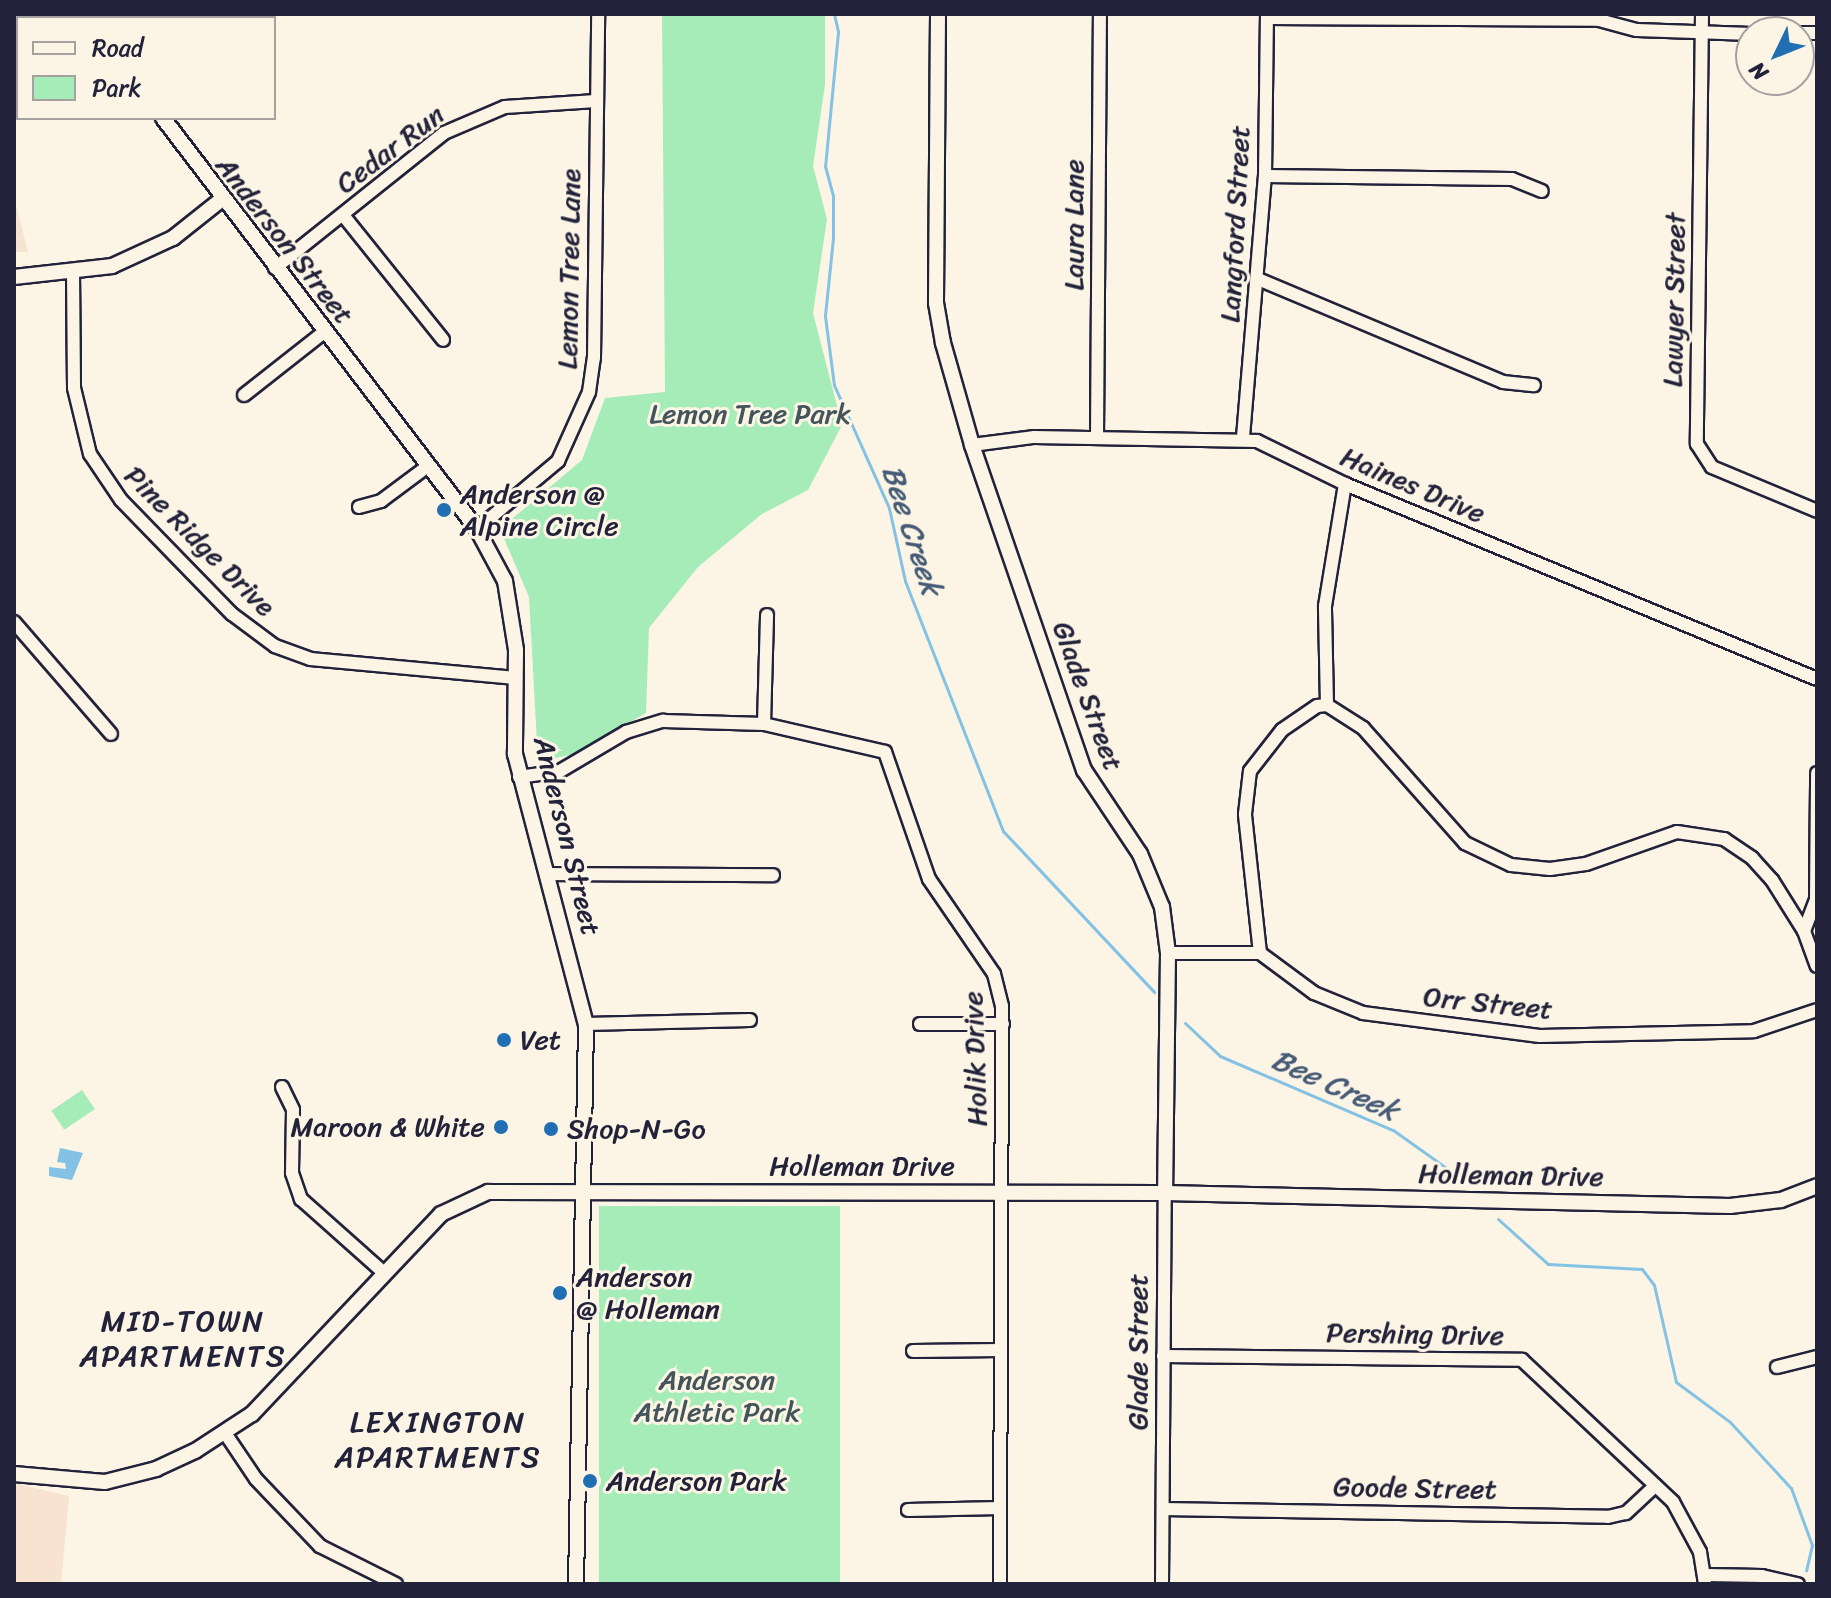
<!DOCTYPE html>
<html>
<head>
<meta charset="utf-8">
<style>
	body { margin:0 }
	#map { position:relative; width:1831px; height:1598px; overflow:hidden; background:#fcf5e5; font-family:Sriracha,sans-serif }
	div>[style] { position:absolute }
	.built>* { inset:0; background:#f7e3cf }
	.green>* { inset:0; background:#a5ecb9; transform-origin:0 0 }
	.water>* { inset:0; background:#83c2e4 }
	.stream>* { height:3px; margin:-1.5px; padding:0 1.5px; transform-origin:1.5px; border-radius:1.5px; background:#83c2e4 }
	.roads { filter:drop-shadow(2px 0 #22223b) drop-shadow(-2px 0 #22223b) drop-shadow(0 2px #22223b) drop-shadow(0 -2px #22223b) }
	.minor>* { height:12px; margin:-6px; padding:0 6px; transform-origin:6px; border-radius:6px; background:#fcf5e5 }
	.tertiary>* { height:14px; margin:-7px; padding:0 7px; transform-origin:7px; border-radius:7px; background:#fcf5e5 }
	.dots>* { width:22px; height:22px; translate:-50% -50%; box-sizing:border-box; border:4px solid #fcf5e5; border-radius:50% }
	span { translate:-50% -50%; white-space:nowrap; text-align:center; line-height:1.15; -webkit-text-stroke:6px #fcf5e5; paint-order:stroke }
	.street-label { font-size:28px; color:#22223b }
	.park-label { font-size:28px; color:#43545a }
	.poi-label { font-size:28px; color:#22223b }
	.left { translate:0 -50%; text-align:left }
	.right { translate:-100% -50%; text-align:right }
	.water-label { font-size:30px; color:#445a76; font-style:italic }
	.neighbourhood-label { font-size:30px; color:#22223b; letter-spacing:2px }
	.frame { position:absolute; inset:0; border:16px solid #22223b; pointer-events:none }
	.legend { position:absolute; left:16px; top:16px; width:260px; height:104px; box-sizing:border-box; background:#fcf5e5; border:2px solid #a5a1a1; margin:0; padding:10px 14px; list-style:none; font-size:24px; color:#22223b }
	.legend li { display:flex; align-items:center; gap:16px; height:40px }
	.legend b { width:40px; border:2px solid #a5a1a1 }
	.north { position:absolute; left:1735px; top:16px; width:80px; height:80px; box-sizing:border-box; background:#fcf5e5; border:2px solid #a5a1a1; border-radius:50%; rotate:227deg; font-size:22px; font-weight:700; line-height:32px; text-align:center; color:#22223b }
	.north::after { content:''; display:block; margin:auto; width:28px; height:36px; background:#1f6fb2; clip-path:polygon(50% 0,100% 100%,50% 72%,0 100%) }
</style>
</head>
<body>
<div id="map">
	<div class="built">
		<div style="clip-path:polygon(14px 197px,28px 252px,14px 252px)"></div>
		<div style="clip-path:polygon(14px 1483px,69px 1496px,61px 1584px,14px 1584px)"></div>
	</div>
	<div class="green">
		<div style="clip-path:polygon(662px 14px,825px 14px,825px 85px,813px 166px,827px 219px,813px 313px,842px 425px,808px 490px,762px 514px,698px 567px,649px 628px,646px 713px,574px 754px,538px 762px,529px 597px,500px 529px,582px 460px,605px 398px,665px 392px)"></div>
		<div style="left:82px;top:1090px;width:23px;height:37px;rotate:56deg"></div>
		<div style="left:599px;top:1206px;width:241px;height:378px"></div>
	</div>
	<div class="water">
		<div style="clip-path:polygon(60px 1148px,83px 1153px,72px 1180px,49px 1176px,49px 1167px,66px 1169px,65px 1163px,57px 1162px)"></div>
	</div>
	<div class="stream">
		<div style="left:834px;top:14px;width:18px;rotate:77deg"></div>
		<div style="left:838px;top:32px;width:135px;rotate:95.5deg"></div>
		<div style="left:825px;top:166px;width:30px;rotate:75deg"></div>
		<div style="left:833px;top:195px;width:43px;rotate:90deg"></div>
		<div style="left:833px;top:238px;width:78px;rotate:95.9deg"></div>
		<div style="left:825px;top:316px;width:70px;rotate:82.6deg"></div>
		<div style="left:834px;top:385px;width:135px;rotate:65.9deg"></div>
		<div style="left:889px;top:508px;width:75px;rotate:77.6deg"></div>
		<div style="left:905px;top:581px;width:269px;rotate:68.6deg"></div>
		<div style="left:1003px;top:831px;width:221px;rotate:46.8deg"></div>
		<div style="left:1185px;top:1023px;width:48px;rotate:43.3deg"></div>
		<div style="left:1220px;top:1056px;width:188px;rotate:23.2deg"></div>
		<div style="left:1393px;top:1130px;width:93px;rotate:35.4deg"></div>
		<div style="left:1498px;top:1219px;width:67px;rotate:42deg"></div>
		<div style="left:1548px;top:1264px;width:94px;rotate:3deg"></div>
		<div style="left:1642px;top:1269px;width:20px;rotate:53deg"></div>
		<div style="left:1654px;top:1285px;width:99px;rotate:77.2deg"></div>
		<div style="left:1676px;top:1382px;width:67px;rotate:36.5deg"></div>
		<div style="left:1730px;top:1422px;width:90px;rotate:47.3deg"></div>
		<div style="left:1791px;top:1488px;width:61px;rotate:69.8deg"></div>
		<div style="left:1812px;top:1545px;width:26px;rotate:103deg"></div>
	</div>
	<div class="roads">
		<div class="minor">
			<div style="left:1702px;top:14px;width:430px;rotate:90.7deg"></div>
			<div style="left:1697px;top:444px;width:27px;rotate:57deg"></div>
			<div style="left:1712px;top:467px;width:114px;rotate:22.7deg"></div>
			<div style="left:1267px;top:18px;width:332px;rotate:0.3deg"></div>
			<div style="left:1599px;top:20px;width:39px;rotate:15deg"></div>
			<div style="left:1637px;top:30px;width:114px;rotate:2deg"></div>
			<div style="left:1799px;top:33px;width:18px"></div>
			<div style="left:1265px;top:176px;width:247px;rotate:0.7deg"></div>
			<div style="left:1512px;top:179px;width:32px;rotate:22deg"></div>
			<div style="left:343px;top:215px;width:160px;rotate:51.3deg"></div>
			<div style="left:275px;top:268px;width:216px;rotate:-38.6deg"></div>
			<div style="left:444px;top:133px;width:66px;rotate:-23.1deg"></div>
			<div style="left:505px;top:107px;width:91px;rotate:-3.8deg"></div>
			<div style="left:73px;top:272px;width:116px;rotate:89.5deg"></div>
			<div style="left:74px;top:388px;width:68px;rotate:76.4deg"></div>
			<div style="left:90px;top:454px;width:55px;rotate:56deg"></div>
			<div style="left:121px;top:500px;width:159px;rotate:45.8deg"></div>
			<div style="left:232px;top:614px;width:54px;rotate:36.7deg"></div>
			<div style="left:275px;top:646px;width:38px;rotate:20deg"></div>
			<div style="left:311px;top:659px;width:205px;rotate:5.3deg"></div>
			<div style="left:1258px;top:279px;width:266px;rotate:22.8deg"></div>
			<div style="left:1503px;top:382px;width:31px;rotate:6deg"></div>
			<div style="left:244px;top:395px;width:102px;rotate:-38.2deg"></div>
			<div style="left:1097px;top:436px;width:422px;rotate:-89.6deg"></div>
			<div style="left:1243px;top:437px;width:262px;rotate:-85.2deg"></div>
			<div style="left:1265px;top:176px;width:162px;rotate:-89.3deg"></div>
			<div style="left:972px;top:445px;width:63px;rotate:-7.4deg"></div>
			<div style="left:1034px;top:437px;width:223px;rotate:1deg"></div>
			<div style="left:1257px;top:441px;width:98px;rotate:26deg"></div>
			<div style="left:1345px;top:484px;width:511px;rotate:22.45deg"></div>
			<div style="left:359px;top:507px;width:23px;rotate:-15deg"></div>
			<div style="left:381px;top:501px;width:59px;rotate:-36.7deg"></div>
			<div style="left:477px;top:529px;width:106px;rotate:-40deg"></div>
			<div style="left:558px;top:461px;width:76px;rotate:-65.8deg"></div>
			<div style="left:589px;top:392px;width:34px;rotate:-82deg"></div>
			<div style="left:594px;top:358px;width:344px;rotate:-89.3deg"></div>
			<div style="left:14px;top:622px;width:148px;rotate:49.1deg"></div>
			<div style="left:1327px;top:705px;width:99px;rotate:-91.2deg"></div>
			<div style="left:1325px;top:606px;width:124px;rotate:-80.7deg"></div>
			<div style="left:764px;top:724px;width:109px;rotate:-88.4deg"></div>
			<div style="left:519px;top:777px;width:41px;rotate:-8.3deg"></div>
			<div style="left:560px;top:771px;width:77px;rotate:-30.6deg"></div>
			<div style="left:626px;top:732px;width:39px;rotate:-17deg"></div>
			<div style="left:663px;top:721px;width:101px;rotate:1.7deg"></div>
			<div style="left:764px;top:724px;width:124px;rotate:13deg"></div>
			<div style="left:885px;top:752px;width:134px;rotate:70.9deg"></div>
			<div style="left:929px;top:879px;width:115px;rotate:55.6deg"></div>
			<div style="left:994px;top:974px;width:33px;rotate:76deg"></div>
			<div style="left:1002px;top:1006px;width:578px;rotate:90.2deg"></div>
			<div style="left:547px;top:874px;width:226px;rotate:0.3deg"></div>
			<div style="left:1804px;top:931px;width:34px;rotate:-69deg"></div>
			<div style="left:1816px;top:899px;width:126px;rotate:-89.5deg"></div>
			<div style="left:1168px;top:953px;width:92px"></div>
			<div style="left:1260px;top:953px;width:67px;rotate:36.5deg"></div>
			<div style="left:1314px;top:993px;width:53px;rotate:22.2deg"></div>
			<div style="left:1363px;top:1013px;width:178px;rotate:7.4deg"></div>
			<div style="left:1540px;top:1036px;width:214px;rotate:-1.3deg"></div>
			<div style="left:1754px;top:1031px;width:66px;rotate:-18.4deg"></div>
			<div style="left:1260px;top:953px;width:140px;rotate:-96.2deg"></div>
			<div style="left:1245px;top:814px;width:43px;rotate:-83.4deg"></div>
			<div style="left:1250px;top:771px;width:52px;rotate:-52deg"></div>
			<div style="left:1282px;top:730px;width:42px;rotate:-34.4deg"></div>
			<div style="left:1317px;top:706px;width:10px;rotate:-6deg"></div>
			<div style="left:1327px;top:705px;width:43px;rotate:32.6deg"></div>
			<div style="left:1363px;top:728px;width:154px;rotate:48.4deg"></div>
			<div style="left:1465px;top:843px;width:51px;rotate:25.6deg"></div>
			<div style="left:1511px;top:865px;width:39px;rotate:6deg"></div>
			<div style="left:1550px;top:869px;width:36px;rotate:-8deg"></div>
			<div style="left:1586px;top:864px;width:96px;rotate:-19.4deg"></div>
			<div style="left:1677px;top:832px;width:48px;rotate:8.5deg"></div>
			<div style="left:1724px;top:839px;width:34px;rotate:34deg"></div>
			<div style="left:1752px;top:858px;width:30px;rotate:48deg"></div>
			<div style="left:1772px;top:880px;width:60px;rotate:57.9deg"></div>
			<div style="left:1804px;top:931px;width:37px;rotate:70deg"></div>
			<div style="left:586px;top:1024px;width:164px;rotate:-1.4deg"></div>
			<div style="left:920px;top:1024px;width:83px"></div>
			<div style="left:282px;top:1087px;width:25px;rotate:64deg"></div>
			<div style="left:293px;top:1110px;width:63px;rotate:90.9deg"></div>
			<div style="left:292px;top:1173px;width:28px;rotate:71deg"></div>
			<div style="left:301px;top:1199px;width:111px;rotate:41.7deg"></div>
			<div style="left:913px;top:1351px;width:88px;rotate:-0.7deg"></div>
			<div style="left:1163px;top:1356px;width:359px;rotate:0.6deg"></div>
			<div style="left:1522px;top:1360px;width:207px;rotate:43.2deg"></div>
			<div style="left:1673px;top:1502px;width:57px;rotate:61.6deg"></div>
			<div style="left:1700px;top:1552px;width:32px;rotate:81deg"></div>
			<div style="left:1777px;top:1367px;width:41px;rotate:-14deg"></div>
			<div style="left:225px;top:1433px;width:55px;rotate:56deg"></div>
			<div style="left:256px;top:1479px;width:93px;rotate:46.3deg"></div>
			<div style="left:320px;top:1546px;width:85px;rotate:26.6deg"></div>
			<div style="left:1163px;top:1509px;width:445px;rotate:1deg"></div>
			<div style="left:1608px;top:1517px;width:18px;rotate:-13deg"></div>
			<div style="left:1626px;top:1513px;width:40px;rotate:-43deg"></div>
			<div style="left:908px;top:1510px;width:92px;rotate:-1.2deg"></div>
			<div style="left:1706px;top:1575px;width:56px;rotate:1deg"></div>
			<div style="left:1762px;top:1576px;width:37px;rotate:13deg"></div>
			<div style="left:1162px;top:1584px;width:391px;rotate:-89.6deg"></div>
		</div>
		<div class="tertiary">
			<div style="left:129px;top:14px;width:4px;rotate:90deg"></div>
			<div style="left:938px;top:14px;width:289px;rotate:90.4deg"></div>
			<div style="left:936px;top:303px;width:41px;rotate:80.1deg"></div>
			<div style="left:943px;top:343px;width:106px;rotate:74.1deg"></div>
			<div style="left:972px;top:445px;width:344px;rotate:71deg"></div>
			<div style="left:1084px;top:770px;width:101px;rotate:56.3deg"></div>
			<div style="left:1140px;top:854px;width:57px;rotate:67.5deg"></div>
			<div style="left:1162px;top:907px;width:46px;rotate:82.6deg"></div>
			<div style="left:1168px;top:953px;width:240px;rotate:90.7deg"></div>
			<div style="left:163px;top:118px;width:517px;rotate:52.62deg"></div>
			<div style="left:477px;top:529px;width:59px;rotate:61.7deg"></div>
			<div style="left:505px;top:581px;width:70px;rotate:80.9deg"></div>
			<div style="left:516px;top:650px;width:104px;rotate:90.6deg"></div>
			<div style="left:515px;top:754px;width:279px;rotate:75.3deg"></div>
			<div style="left:586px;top:1024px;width:560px;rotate:91.02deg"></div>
			<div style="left:14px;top:277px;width:99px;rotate:-6.4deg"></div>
			<div style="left:112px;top:266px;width:67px;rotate:-24.7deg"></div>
			<div style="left:173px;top:238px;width:61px;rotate:-38.4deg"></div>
			<div style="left:14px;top:1474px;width:91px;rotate:5deg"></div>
			<div style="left:105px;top:1482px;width:53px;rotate:-14.3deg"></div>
			<div style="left:156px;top:1469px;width:43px;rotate:-24.8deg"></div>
			<div style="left:195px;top:1451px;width:68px;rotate:-33deg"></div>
			<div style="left:252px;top:1414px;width:275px;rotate:-46.6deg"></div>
			<div style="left:441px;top:1214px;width:52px;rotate:-25.1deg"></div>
			<div style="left:488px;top:1192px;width:677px;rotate:0.08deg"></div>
			<div style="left:1165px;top:1193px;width:565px;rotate:1.32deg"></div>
			<div style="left:1730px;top:1206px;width:51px;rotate:-6.7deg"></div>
			<div style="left:1781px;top:1200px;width:39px;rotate:-21deg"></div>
		</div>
	</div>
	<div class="dots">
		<div style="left:444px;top:510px;background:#1f6fb2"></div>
		<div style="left:504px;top:1040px;background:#1f6fb2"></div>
		<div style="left:501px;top:1127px;background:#1f6fb2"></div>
		<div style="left:551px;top:1129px;background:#1f6fb2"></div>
		<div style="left:560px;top:1293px;background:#1f6fb2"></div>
		<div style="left:590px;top:1481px;background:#1f6fb2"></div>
	</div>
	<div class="street-label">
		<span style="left:390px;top:149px;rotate:-37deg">Cedar Run</span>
		<span style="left:1235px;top:224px;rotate:-87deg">Langford Street</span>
		<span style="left:1074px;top:225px;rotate:-90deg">Laura Lane</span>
		<span style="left:285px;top:240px;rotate:52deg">Anderson Street</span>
		<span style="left:569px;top:269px;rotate:-89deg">Lemon Tree Lane</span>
		<span style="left:1674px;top:300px;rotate:-89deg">Lawyer Street</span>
		<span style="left:1413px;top:485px;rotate:23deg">Haines Drive</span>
		<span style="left:200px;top:541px;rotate:45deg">Pine Ridge Drive</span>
		<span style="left:1088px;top:696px;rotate:70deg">Glade Street</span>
		<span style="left:567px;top:836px;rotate:76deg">Anderson Street</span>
		<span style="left:1488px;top:1003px;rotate:6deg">Orr Street</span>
		<span style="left:975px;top:1059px;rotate:-92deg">Holik Drive</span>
		<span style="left:862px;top:1166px">Holleman Drive</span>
		<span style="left:1511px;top:1175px;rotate:1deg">Holleman Drive</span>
		<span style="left:1415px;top:1334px;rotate:1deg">Pershing Drive</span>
		<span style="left:1138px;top:1352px;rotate:-90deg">Glade Street</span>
		<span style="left:1415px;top:1488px;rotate:1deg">Goode Street</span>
	</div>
	<div class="park-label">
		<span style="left:750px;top:414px">Lemon Tree Park</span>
		<span style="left:717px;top:1396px">Anderson<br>Athletic Park</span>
	</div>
	<div class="poi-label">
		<span class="left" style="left:460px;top:510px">Anderson @<br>Alpine Circle</span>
		<span class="left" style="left:520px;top:1040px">Vet</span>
		<span class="right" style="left:485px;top:1127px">Maroon &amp; White</span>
		<span class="left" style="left:567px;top:1129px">Shop-N-Go</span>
		<span class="left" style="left:576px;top:1293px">Anderson<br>@ Holleman</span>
		<span class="left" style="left:606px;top:1481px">Anderson Park</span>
	</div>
	<div class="water-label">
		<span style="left:912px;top:530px;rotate:72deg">Bee Creek</span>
		<span style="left:1335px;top:1085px;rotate:24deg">Bee Creek</span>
	</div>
	<div class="neighbourhood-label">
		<span style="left:183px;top:1338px">MID-TOWN<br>APARTMENTS</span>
		<span style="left:438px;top:1439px">LEXINGTON<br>APARTMENTS</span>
	</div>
	<div class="frame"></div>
	<ul class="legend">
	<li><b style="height:10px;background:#fcf5e5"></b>Road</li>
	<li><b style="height:22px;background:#a5ecb9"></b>Park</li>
	</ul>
	<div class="north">N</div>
</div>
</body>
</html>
